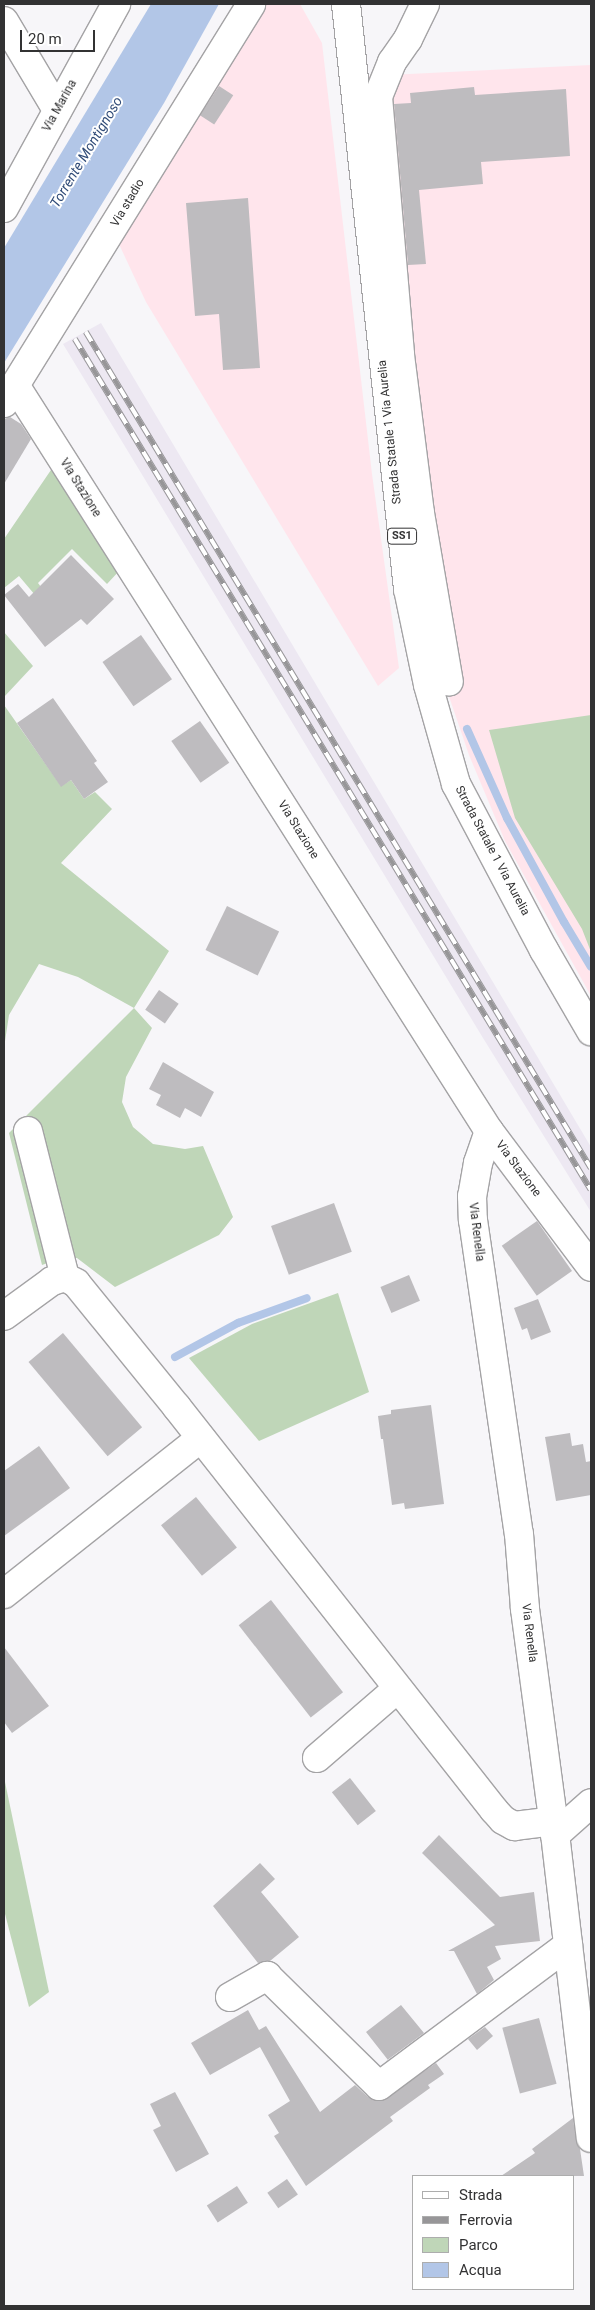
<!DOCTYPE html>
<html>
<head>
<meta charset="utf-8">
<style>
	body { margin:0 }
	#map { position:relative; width:595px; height:2310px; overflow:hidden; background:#f7f6f9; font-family:Roboto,sans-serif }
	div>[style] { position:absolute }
	.built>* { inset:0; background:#ede8f2 }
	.industrial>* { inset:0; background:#ffe5ec }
	.green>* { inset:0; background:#bfd6b8 }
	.water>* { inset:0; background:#b2c6e7 }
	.stream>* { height:8px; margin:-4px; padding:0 4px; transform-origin:4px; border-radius:4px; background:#b2c6e7 }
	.building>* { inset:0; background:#bebcbf; transform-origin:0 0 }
	.roads { filter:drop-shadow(1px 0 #a4a3a5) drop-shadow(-1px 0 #a4a3a5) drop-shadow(0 1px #a4a3a5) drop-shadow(0 -1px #a4a3a5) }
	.minor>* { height:28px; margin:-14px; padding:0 14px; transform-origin:14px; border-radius:14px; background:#fff }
	.major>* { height:28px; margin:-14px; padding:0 14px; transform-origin:14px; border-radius:14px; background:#fff }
	.rail>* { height:5.5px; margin-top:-2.75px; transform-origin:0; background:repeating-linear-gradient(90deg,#fff 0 11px,#979698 0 22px); box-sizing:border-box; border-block:1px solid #979698 }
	span { translate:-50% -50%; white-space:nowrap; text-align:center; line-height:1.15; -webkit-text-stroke:4px #fff; paint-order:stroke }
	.shield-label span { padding:1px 4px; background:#fff; border:1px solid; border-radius:4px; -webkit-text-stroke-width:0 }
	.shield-label { font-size:11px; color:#323233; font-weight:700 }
	.street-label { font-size:12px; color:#323233 }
	.water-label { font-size:14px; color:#314c78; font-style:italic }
	.frame { position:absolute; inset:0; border:5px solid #323233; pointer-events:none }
	.legend { position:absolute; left:412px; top:2175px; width:162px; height:115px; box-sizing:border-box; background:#fff; border:1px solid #adadad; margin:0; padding:6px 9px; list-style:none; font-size:15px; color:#323233 }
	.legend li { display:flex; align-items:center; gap:10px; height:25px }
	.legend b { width:25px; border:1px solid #adadad }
	.scale { position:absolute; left:20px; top:30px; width:75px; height:22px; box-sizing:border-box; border:2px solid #323233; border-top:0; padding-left:6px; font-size:15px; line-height:18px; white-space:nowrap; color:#323233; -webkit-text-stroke:4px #fff; paint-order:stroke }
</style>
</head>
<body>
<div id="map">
	<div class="built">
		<div style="clip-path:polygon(101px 323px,591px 1147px,591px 1212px,483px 1038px,63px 344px)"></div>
	</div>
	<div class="industrial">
		<div style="clip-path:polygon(266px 4px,300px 4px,322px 43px,372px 474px,399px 668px,378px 686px,146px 302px,118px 242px,226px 60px)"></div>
		<div style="clip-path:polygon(591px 65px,591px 996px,505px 841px,469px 755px,425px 626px,369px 76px)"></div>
	</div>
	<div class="green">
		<div style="clip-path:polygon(53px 467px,120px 570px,107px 584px,72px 549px,38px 583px,41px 587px,35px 595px,19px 576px,4px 588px,4px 539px)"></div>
		<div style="clip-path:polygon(4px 632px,33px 666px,4px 697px)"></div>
		<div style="clip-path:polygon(4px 705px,61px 786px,71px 780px,84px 799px,95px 792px,112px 809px,61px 863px,169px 951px,134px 1008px,152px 1028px,126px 1077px,122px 1102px,133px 1127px,153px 1144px,185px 1149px,203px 1146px,233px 1217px,219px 1235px,115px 1287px,77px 1258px,62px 1258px,42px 1265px,9px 1133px,134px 1008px,78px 977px,39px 964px,9px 1015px,4px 1048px)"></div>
		<div style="clip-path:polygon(591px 715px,591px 952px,582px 929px,515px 818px,489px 730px)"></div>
		<div style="clip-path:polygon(338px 1293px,369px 1392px,259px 1441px,189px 1358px,252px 1324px)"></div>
		<div style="clip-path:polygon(5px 1782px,49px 1992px,29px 2007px,4px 1910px)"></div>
	</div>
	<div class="water">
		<div style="clip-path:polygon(151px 4px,219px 4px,164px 103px,4px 363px,4px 248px)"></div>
	</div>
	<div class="stream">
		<div style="left:467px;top:729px;width:98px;rotate:65.8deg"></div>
		<div style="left:507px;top:818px;width:119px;rotate:61.3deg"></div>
		<div style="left:564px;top:922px;width:52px;rotate:59deg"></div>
		<div style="left:175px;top:1357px;width:72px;rotate:-28.4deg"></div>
		<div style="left:238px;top:1323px;width:73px;rotate:-19.9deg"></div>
	</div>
	<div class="building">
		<div style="left:219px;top:86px;width:17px;height:35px;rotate:33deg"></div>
		<div style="clip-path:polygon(474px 87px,475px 95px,566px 89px,570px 156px,481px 162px,483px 184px,419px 190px,426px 264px,408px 265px,394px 104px,411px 103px,410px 93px)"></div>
		<div style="clip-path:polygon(248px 198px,260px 368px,223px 370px,219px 314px,195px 316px,186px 203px)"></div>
		<div style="clip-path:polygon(10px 417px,21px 424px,31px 439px,4px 484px,4px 419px)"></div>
		<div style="clip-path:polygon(71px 555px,114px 599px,87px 625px,81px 619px,45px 647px,4px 595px,18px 584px,29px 597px)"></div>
		<div style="left:141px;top:635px;width:54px;height:47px;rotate:55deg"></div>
		<div style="clip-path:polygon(53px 698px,97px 761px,94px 763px,108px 782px,84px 799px,71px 780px,61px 787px,17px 723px)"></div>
		<div style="left:200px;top:721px;width:51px;height:35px;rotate:55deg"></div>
		<div style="left:227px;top:906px;width:58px;height:49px;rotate:26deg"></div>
		<div style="left:159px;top:990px;width:24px;height:24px;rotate:35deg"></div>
		<div style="clip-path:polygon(163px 1062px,214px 1092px,201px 1117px,185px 1108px,180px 1118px,156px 1105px,161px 1095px,149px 1089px)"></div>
		<div style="left:334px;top:1203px;width:52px;height:67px;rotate:70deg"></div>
		<div style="left:537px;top:1221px;width:61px;height:43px;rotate:55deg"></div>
		<div style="left:409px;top:1275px;width:28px;height:31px;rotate:67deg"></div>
		<div style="clip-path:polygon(538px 1299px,551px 1332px,531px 1340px,527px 1328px,522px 1330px,514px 1308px)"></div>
		<div style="left:63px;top:1333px;width:123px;height:45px;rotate:50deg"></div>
		<div style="clip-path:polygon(431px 1405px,444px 1504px,405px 1509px,404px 1503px,392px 1505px,383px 1439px,381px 1439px,378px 1416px,391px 1414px,391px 1410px)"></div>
		<div style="clip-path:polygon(570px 1433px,572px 1446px,583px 1444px,586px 1462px,591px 1461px,591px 1495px,556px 1501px,545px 1437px)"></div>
		<div style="clip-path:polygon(39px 1446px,70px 1488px,4px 1536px,4px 1471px)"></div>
		<div style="left:196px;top:1497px;width:65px;height:45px;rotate:51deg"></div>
		<div style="left:271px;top:1600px;width:117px;height:41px;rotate:52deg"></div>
		<div style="clip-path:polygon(4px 1647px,49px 1706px,12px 1733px,4px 1722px)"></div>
		<div style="left:350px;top:1778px;width:42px;height:23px;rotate:52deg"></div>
		<div style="clip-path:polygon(439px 1835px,500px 1897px,534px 1892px,540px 1941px,495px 1946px,501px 1959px,487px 1967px,494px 1980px,477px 1994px,454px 1951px,448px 1951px,495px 1925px,422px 1853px)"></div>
		<div style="clip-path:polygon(260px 1863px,275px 1879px,261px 1892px,299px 1937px,270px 1961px,258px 1963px,213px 1906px)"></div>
		<div style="clip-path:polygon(401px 2005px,424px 2033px,386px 2061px,388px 2060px,366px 2032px)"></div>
		<div style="clip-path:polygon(248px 2010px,259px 2030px,266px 2026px,320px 2112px,355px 2085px,368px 2097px,381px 2101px,436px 2063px,444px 2074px,428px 2085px,430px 2088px,390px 2117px,393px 2121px,306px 2186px,274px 2136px,279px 2133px,268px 2115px,290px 2101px,260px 2047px,210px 2075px,191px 2043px)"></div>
		<div style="left:539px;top:2018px;width:68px;height:38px;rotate:75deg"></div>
		<div style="clip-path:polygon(485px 2027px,493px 2036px,477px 2050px,468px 2039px)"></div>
		<div style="clip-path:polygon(175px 2092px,209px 2154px,176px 2172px,153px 2130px,161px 2126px,150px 2104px)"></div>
		<div style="clip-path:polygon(573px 2118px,576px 2140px,580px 2149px,584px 2176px,501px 2176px,535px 2153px,532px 2149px)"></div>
		<div style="left:287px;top:2179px;width:19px;height:24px;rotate:55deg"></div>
		<div style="left:237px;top:2186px;width:20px;height:36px;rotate:57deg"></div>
	</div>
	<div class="roads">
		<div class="minor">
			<div style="left:425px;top:4px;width:39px;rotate:116deg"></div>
			<div style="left:408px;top:39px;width:28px;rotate:125deg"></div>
			<div style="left:392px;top:62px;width:38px;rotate:112deg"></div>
			<div style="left:378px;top:97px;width:259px;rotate:85.1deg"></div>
			<div style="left:400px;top:355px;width:159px;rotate:82.8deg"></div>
			<div style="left:420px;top:513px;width:171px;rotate:80.3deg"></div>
			<div style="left:4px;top:21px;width:104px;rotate:59.2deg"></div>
			<div style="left:15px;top:385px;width:884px;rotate:57.57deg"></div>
			<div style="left:489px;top:1131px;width:170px;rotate:53.1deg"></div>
			<div style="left:4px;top:403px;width:469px;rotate:-58.2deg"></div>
			<div style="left:28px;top:1131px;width:151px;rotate:75.8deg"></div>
			<div style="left:489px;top:1131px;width:34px;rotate:109deg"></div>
			<div style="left:478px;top:1163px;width:34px;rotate:100deg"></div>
			<div style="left:472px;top:1196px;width:24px;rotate:88deg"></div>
			<div style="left:473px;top:1220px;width:317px;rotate:81.7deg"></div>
			<div style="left:519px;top:1534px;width:75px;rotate:85.4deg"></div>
			<div style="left:525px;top:1609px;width:218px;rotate:82.4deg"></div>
			<div style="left:554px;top:1825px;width:315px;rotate:83.3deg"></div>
			<div style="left:4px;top:1316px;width:59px;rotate:-36.1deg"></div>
			<div style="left:52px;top:1281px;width:14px;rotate:-17deg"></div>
			<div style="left:65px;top:1277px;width:13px;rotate:29deg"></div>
			<div style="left:76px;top:1283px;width:159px;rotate:50.9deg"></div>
			<div style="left:176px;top:1406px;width:514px;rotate:51.79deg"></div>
			<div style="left:494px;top:1810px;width:13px;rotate:48deg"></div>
			<div style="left:503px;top:1820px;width:13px;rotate:29deg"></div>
			<div style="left:514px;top:1826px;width:40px;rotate:-7.1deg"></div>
			<div style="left:4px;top:1594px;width:251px;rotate:-38.4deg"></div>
			<div style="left:317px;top:1758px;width:106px;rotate:-40.8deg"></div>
			<div style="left:555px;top:1835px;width:48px;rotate:-41.6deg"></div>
			<div style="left:230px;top:1997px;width:43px;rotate:-29.6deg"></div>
			<div style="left:267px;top:1976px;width:157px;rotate:44.5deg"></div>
			<div style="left:379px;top:2086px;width:236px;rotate:-36.7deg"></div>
		</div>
		<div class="major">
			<div style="left:346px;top:4px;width:588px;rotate:83.95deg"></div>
			<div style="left:408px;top:589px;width:98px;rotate:78.2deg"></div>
			<div style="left:428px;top:685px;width:103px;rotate:74.2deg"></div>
			<div style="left:456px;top:784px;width:188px;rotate:62.1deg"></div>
			<div style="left:544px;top:950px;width:94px;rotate:59.9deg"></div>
			<div style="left:4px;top:208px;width:233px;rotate:-61.2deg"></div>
		</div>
	</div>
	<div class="rail">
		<div style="left:86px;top:332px;width:977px;rotate:58.87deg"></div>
		<div style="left:75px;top:339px;width:995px;rotate:58.77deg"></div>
	</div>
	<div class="shield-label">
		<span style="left:402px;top:536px">SS1</span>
	</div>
	<div class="street-label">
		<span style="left:60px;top:106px;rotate:-61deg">Via Marina</span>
		<span style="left:128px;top:203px;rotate:-59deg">Via stadio</span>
		<span style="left:390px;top:432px;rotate:-96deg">Strada Statale 1 Via Aurelia</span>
		<span style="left:80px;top:488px;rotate:58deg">Via Stazione</span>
		<span style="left:298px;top:830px;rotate:58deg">Via Stazione</span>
		<span style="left:492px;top:851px;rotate:62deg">Strada Statale 1 Via Aurelia</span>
		<span style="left:518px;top:1169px;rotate:53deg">Via Stazione</span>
		<span style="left:476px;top:1232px;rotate:83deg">Via Renella</span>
		<span style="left:529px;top:1633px;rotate:83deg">Via Renella</span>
	</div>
	<div class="water-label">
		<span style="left:86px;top:152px;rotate:-59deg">Torrente Montignoso</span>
	</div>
	<div class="frame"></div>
	<ul class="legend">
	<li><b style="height:6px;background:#fff"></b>Strada</li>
	<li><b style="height:6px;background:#979698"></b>Ferrovia</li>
	<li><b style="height:14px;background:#bfd6b8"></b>Parco</li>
	<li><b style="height:14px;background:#b2c6e7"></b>Acqua</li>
	</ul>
	<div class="scale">20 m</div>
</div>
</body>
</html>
